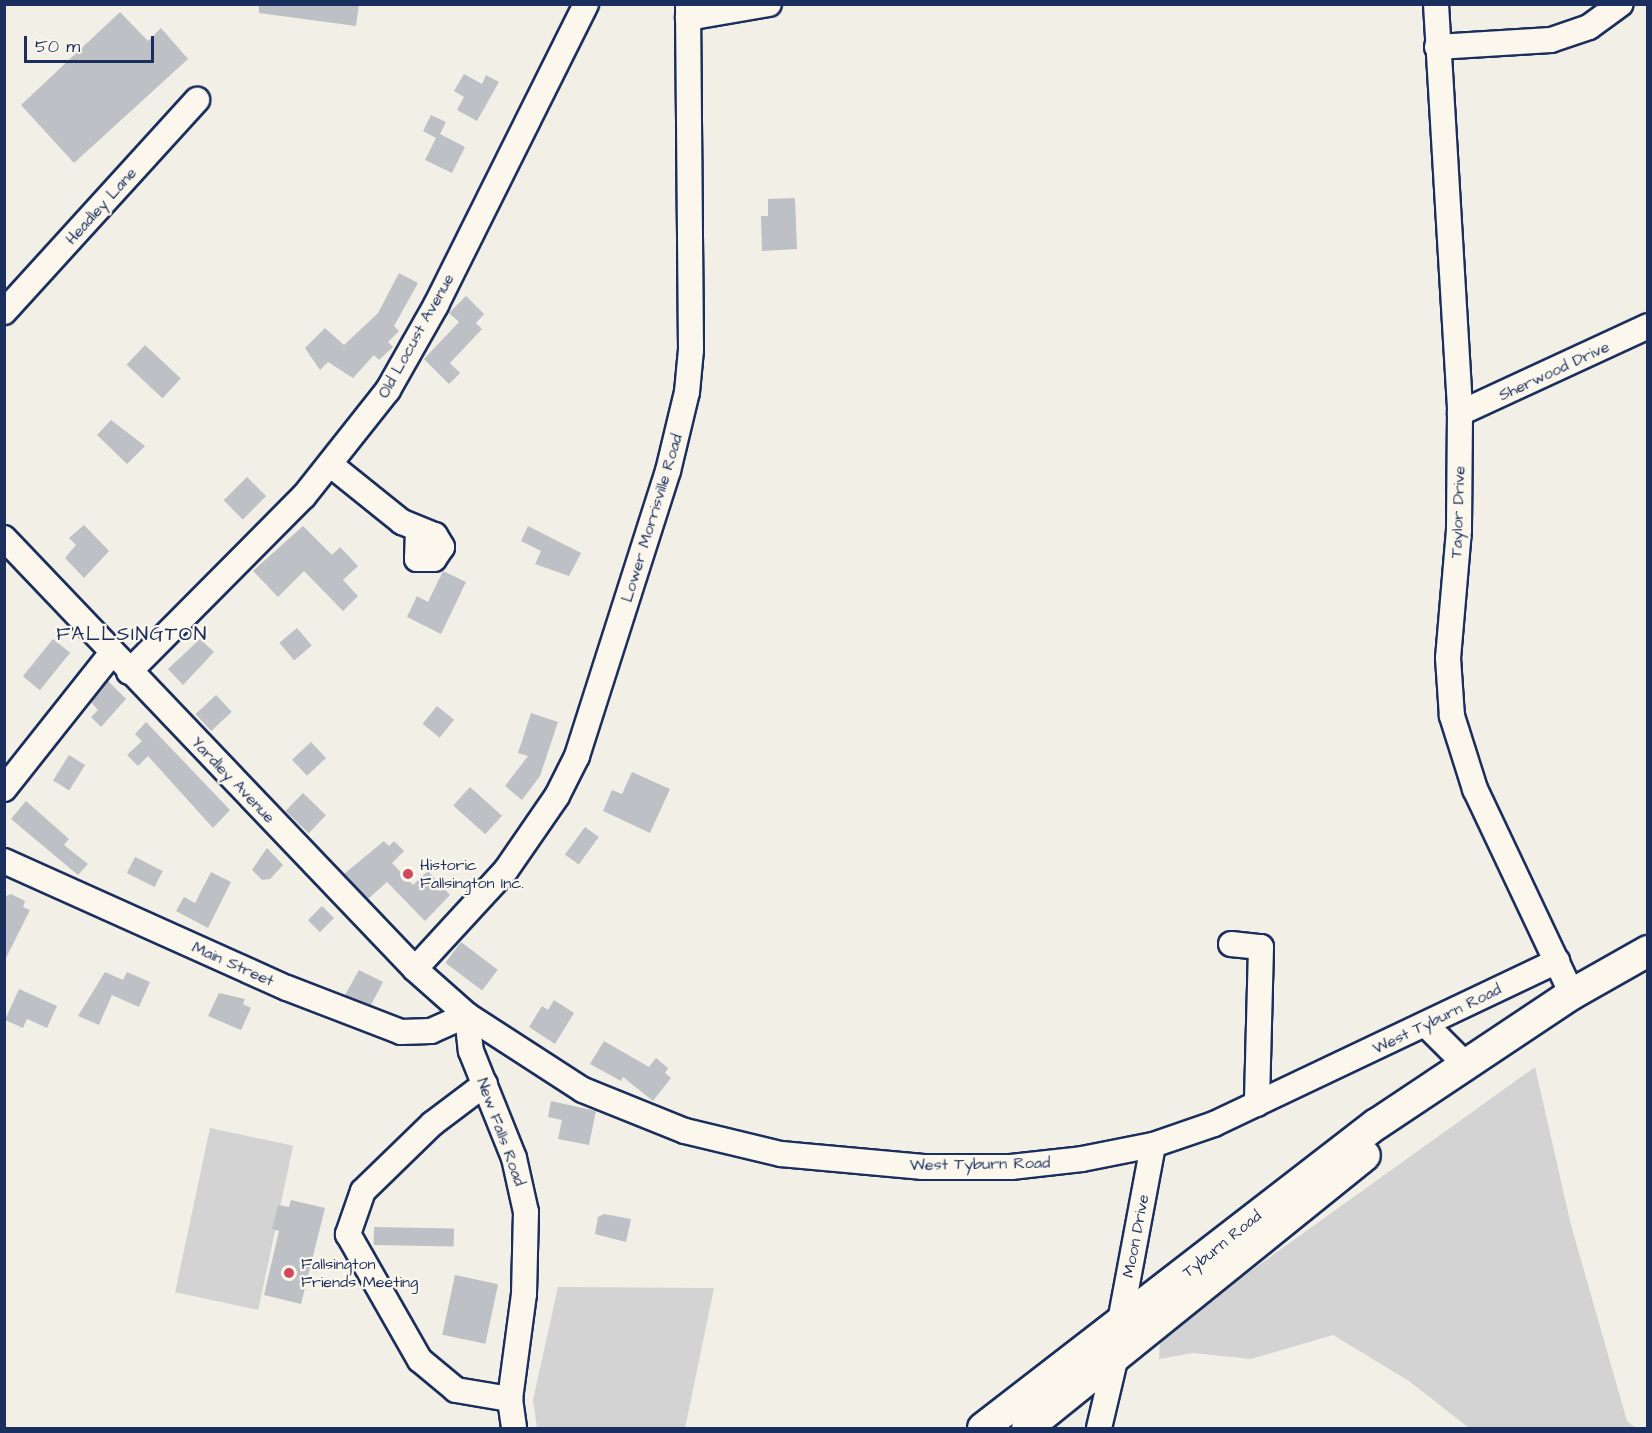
<!DOCTYPE html>
<html>
<head>
<meta charset="utf-8">
<style>
	body { margin:0 }
	#map { position:relative; width:1652px; height:1433px; overflow:hidden; background:#f2efe6; font-family:"Architects Daughter",sans-serif }
	div>[style] { position:absolute }
	.green>* { inset:0; background:#d2d3d2; transform-origin:0 0 }
	.building>* { inset:0; background:#bdc0c4; transform-origin:0 0 }
	.roads { filter:drop-shadow(2px 0 #1b2f5e) drop-shadow(-2px 0 #1b2f5e) drop-shadow(0 2px #1b2f5e) drop-shadow(0 -2px #1b2f5e) }
	.minor>* { height:24px; margin:-12px; padding:0 12px; transform-origin:12px; border-radius:12px; background:#fbf7ec }
	.major>* { height:30px; margin:-15px; padding:0 15px; transform-origin:15px; border-radius:15px; background:#fbf7ec }
	.dots>* { width:16px; height:16px; translate:-50% -50%; box-sizing:border-box; border:3px solid #fbf7ec; border-radius:50% }
	span { translate:-50% -50%; white-space:nowrap; text-align:center; line-height:1.15; -webkit-text-stroke:4.5px #fbf7ec; paint-order:stroke }
	.street-label { font-size:16px; color:#1b2f5e }
	.poi-label { font-size:16px; color:#1b2f5e }
	.left { translate:0 -50%; text-align:left }
	.quarter-label { font-size:20px; color:#1b2f5e; letter-spacing:1.5px }
	.frame { position:absolute; inset:0; border:6px solid #1b2f5e; pointer-events:none }
	.scale { position:absolute; left:24px; top:36px; width:130px; height:27px; box-sizing:border-box; border:3px solid #1b2f5e; border-top:0; padding-left:8px; font-size:18px; line-height:21px; white-space:nowrap; color:#1b2f5e; -webkit-text-stroke:4px #fbf7ec; paint-order:stroke }
</style>
</head>
<body>
<div id="map">
	<div class="green">
		<div style="clip-path:polygon(1535px 1067px,1571px 1225px,1627px 1421px,1636px 1428px,1469px 1428px,1409px 1381px,1333px 1335px,1251px 1359px,1193px 1353px,1159px 1359px,1160px 1336px)"></div>
		<div style="left:210px;top:1128px;width:85px;height:168px;rotate:12deg"></div>
		<div style="clip-path:polygon(558px 1287px,714px 1288px,685px 1428px,537px 1428px,533px 1400px)"></div>
	</div>
	<div class="building">
		<div style="clip-path:polygon(259px 4px,359px 4px,356px 26px,259px 13px)"></div>
		<div style="clip-path:polygon(120px 12px,148px 41px,161px 28px,188px 59px,74px 163px,21px 105px)"></div>
		<div style="clip-path:polygon(464px 74px,482px 84px,486px 75px,499px 82px,477px 121px,457px 110px,464px 97px,454px 91px)"></div>
		<div style="clip-path:polygon(431px 115px,446px 122px,440px 134px,465px 147px,452px 173px,425px 160px,436px 138px,423px 131px)"></div>
		<div style="clip-path:polygon(795px 198px,797px 249px,762px 251px,761px 216px,768px 216px,768px 199px)"></div>
		<div style="clip-path:polygon(399px 273px,418px 283px,394px 326px,399px 331px,388px 342px,393px 347px,379px 360px,374px 355px,353px 378px,328px 362px,320px 370px,305px 348px,325px 328px,344px 345px,378px 313px)"></div>
		<div style="clip-path:polygon(466px 296px,484px 314px,476px 323px,482px 329px,450px 363px,460px 373px,449px 384px,424px 359px,459px 322px,449px 313px)"></div>
		<div style="left:145px;top:345px;width:49px;height:27px;rotate:43deg"></div>
		<div style="clip-path:polygon(111px 420px,145px 446px,127px 464px,97px 435px)"></div>
		<div style="left:247px;top:477px;width:27px;height:33px;rotate:45deg"></div>
		<div style="clip-path:polygon(84px 525px,109px 551px,84px 578px,65px 558px,76px 545px,69px 538px)"></div>
		<div style="clip-path:polygon(303px 526px,332px 555px,340px 547px,358px 566px,343px 580px,358px 596px,343px 611px,304px 571px,278px 597px,253px 571px)"></div>
		<div style="clip-path:polygon(528px 526px,581px 553px,569px 576px,535px 564px,541px 551px,521px 541px)"></div>
		<div style="clip-path:polygon(443px 571px,466px 582px,441px 634px,407px 617px,417px 596px,428px 602px)"></div>
		<div style="left:297px;top:628px;width:23px;height:23px;rotate:50deg"></div>
		<div style="left:53px;top:639px;width:22px;height:48px;rotate:39deg"></div>
		<div style="clip-path:polygon(200px 639px,214px 652px,183px 685px,168px 669px)"></div>
		<div style="clip-path:polygon(108px 681px,126px 699px,101px 727px,91px 717px,98px 710px,91px 702px)"></div>
		<div style="left:216px;top:695px;width:23px;height:28px;rotate:47deg"></div>
		<div style="left:437px;top:706px;width:22px;height:23px;rotate:39deg"></div>
		<div style="clip-path:polygon(531px 713px,558px 722px,540px 776px,522px 800px,505px 786px,528px 756px,518px 753px)"></div>
		<div style="clip-path:polygon(146px 722px,230px 810px,213px 828px,148px 756px,138px 766px,127px 755px,142px 741px,135px 734px)"></div>
		<div style="left:311px;top:742px;width:22px;height:26px;rotate:47deg"></div>
		<div style="left:69px;top:755px;width:19px;height:30px;rotate:32deg"></div>
		<div style="clip-path:polygon(632px 772px,670px 789px,650px 833px,603px 811px,612px 790px,622px 794px)"></div>
		<div style="left:470px;top:787px;width:43px;height:25px;rotate:42deg"></div>
		<div style="left:303px;top:793px;width:32px;height:25px;rotate:44deg"></div>
		<div style="clip-path:polygon(26px 801px,69px 839px,64px 845px,88px 864px,78px 875px,11px 819px)"></div>
		<div style="left:585px;top:827px;width:17px;height:34px;rotate:36deg"></div>
		<div style="clip-path:polygon(384px 841px,389px 846px,394px 841px,404px 851px,392px 863px,413px 885px,428px 871px,450px 895px,425px 921px,387px 882px,368px 899px,344px 874px)"></div>
		<div style="clip-path:polygon(267px 848px,283px 865px,270px 879px,262px 880px,252px 870px)"></div>
		<div style="left:135px;top:857px;width:31px;height:18px;rotate:27deg"></div>
		<div style="clip-path:polygon(211px 872px,231px 882px,208px 928px,176px 911px,184px 897px,195px 903px)"></div>
		<div style="clip-path:polygon(11px 894px,25px 901px,23px 907px,30px 910px,4px 962px,4px 897px)"></div>
		<div style="left:322px;top:906px;width:17px;height:20px;rotate:45deg"></div>
		<div style="left:461px;top:942px;width:46px;height:26px;rotate:37deg"></div>
		<div style="clip-path:polygon(359px 970px,383px 982px,371px 1005px,345px 995px)"></div>
		<div style="clip-path:polygon(105px 972px,123px 980px,127px 972px,150px 982px,139px 1007px,112px 995px,99px 1025px,78px 1016px)"></div>
		<div style="clip-path:polygon(19px 989px,57px 1006px,47px 1028px,27px 1019px,23px 1028px,5px 1020px)"></div>
		<div style="clip-path:polygon(219px 993px,245px 999px,243px 1004px,251px 1008px,241px 1030px,208px 1016px)"></div>
		<div style="clip-path:polygon(554px 1000px,574px 1013px,555px 1044px,529px 1027px,542px 1006px,548px 1010px)"></div>
		<div style="clip-path:polygon(604px 1041px,649px 1067px,656px 1058px,668px 1068px,665px 1073px,671px 1078px,653px 1101px,623px 1077px,621px 1081px,590px 1064px)"></div>
		<div style="clip-path:polygon(551px 1101px,596px 1111px,589px 1145px,558px 1139px,562px 1120px,548px 1117px)"></div>
		<div style="clip-path:polygon(291px 1200px,325px 1208px,301px 1304px,264px 1295px,279px 1231px,272px 1229px,278px 1205px,289px 1207px)"></div>
		<div style="clip-path:polygon(604px 1214px,631px 1219px,626px 1242px,595px 1234px,598px 1217px)"></div>
		<div style="left:374px;top:1227px;width:80px;height:18px;rotate:1deg"></div>
		<div style="left:455px;top:1275px;width:44px;height:61px;rotate:12deg"></div>
	</div>
	<div class="roads">
		<div class="minor">
			<div style="left:1436px;top:4px;width:410px;rotate:86.6deg"></div>
			<div style="left:1460px;top:413px;width:117px;rotate:90.5deg"></div>
			<div style="left:1459px;top:530px;width:128px;rotate:94.9deg"></div>
			<div style="left:1448px;top:658px;width:58px;rotate:86.1deg"></div>
			<div style="left:1452px;top:716px;width:77px;rotate:72.5deg"></div>
			<div style="left:1475px;top:789px;width:227px;rotate:64.7deg"></div>
			<div style="left:688px;top:18px;width:82px;rotate:-9.8deg"></div>
			<div style="left:1437px;top:47px;width:114px;rotate:-3.5deg"></div>
			<div style="left:1551px;top:40px;width:40px;rotate:-18.9deg"></div>
			<div style="left:1589px;top:27px;width:39px;rotate:-36deg"></div>
			<div style="left:4px;top:312px;width:287px;rotate:-47.7deg"></div>
			<div style="left:1460px;top:413px;width:207px;rotate:-24.8deg"></div>
			<div style="left:331px;top:465px;width:91px;rotate:38.8deg"></div>
			<div style="left:402px;top:522px;width:35px;rotate:22deg"></div>
			<div style="left:435px;top:535px;width:14px;rotate:60deg"></div>
			<div style="left:442px;top:547px;width:14px;rotate:124deg"></div>
			<div style="left:434px;top:559px;width:17px;rotate:180deg"></div>
			<div style="left:417px;top:559px;width:29px;rotate:-88deg"></div>
			<div style="left:4px;top:538px;width:596px;rotate:46.36deg"></div>
			<div style="left:415px;top:969px;width:69px;rotate:41.5deg"></div>
			<div style="left:467px;top:1015px;width:138px;rotate:32.9deg"></div>
			<div style="left:583px;top:1090px;width:110px;rotate:21.9deg"></div>
			<div style="left:685px;top:1131px;width:99px;rotate:13.5deg"></div>
			<div style="left:781px;top:1154px;width:143px;rotate:5.2deg"></div>
			<div style="left:923px;top:1167px;width:88px"></div>
			<div style="left:1011px;top:1167px;width:71px;rotate:-6.4deg"></div>
			<div style="left:1082px;top:1159px;width:72px;rotate:-11.2deg"></div>
			<div style="left:1153px;top:1145px;width:65px;rotate:-19deg"></div>
			<div style="left:1214px;top:1124px;width:380px;rotate:-25.4deg"></div>
			<div style="left:129px;top:672px;width:248px;rotate:-45.2deg"></div>
			<div style="left:304px;top:496px;width:135px;rotate:-51.6deg"></div>
			<div style="left:388px;top:390px;width:98px;rotate:-60.5deg"></div>
			<div style="left:436px;top:305px;width:336px;rotate:-63.5deg"></div>
			<div style="left:4px;top:789px;width:172px;rotate:-51.6deg"></div>
			<div style="left:4px;top:861px;width:310px;rotate:24.2deg"></div>
			<div style="left:287px;top:988px;width:122px;rotate:21.1deg"></div>
			<div style="left:401px;top:1032px;width:30px;rotate:-2deg"></div>
			<div style="left:431px;top:1031px;width:39px;rotate:-24deg"></div>
			<div style="left:1231px;top:944px;width:30px;rotate:6deg"></div>
			<div style="left:1261px;top:947px;width:157px;rotate:91.5deg"></div>
			<div style="left:415px;top:969px;width:134px;rotate:-47.4deg"></div>
			<div style="left:506px;top:870px;width:90px;rotate:-55.4deg"></div>
			<div style="left:557px;top:796px;width:45px;rotate:-63.4deg"></div>
			<div style="left:577px;top:756px;width:299px;rotate:-72.3deg"></div>
			<div style="left:668px;top:471px;width:81px;rotate:-76.5deg"></div>
			<div style="left:687px;top:392px;width:42px;rotate:-84.6deg"></div>
			<div style="left:691px;top:350px;width:346px;rotate:-90.5deg"></div>
			<div style="left:467px;top:1015px;width:36px;rotate:84deg"></div>
			<div style="left:471px;top:1051px;width:115px;rotate:68.1deg"></div>
			<div style="left:514px;top:1158px;width:55px;rotate:77.5deg"></div>
			<div style="left:526px;top:1212px;width:82px;rotate:91.4deg"></div>
			<div style="left:524px;top:1294px;width:106px;rotate:97.6deg"></div>
			<div style="left:510px;top:1399px;width:29px;rotate:82deg"></div>
			<div style="left:1426px;top:1025px;width:57px;rotate:45deg"></div>
			<div style="left:485px;top:1084px;width:66px;rotate:143deg"></div>
			<div style="left:432px;top:1124px;width:96px;rotate:135.8deg"></div>
			<div style="left:363px;top:1191px;width:46px;rotate:109.2deg"></div>
			<div style="left:348px;top:1234px;width:145px;rotate:60.3deg"></div>
			<div style="left:420px;top:1360px;width:47px;rotate:39.8deg"></div>
			<div style="left:456px;top:1390px;width:55px;rotate:9.5deg"></div>
			<div style="left:1119px;top:1327px;width:185px;rotate:-79.4deg"></div>
			<div style="left:1099px;top:1428px;width:74px;rotate:-76.7deg"></div>
		</div>
		<div class="major">
			<div style="left:983px;top:1428px;width:498px;rotate:-37.7deg"></div>
			<div style="left:1377px;top:1124px;width:234px;rotate:-33.7deg"></div>
			<div style="left:1572px;top:994px;width:87px;rotate:-29.5deg"></div>
			<div style="left:1027px;top:1428px;width:434px;rotate:-38.9deg"></div>
		</div>
	</div>
	<div class="dots">
		<div style="left:408px;top:874px;background:#d1495b"></div>
		<div style="left:289px;top:1273px;background:#d1495b"></div>
	</div>
	<div class="street-label">
		<span style="left:101px;top:206px;rotate:-48deg">Headley Lane</span>
		<span style="left:416px;top:336px;rotate:-61deg">Old Locust Avenue</span>
		<span style="left:1554px;top:371px;rotate:-25deg">Sherwood Drive</span>
		<span style="left:1458px;top:512px;rotate:-88deg">Taylor Drive</span>
		<span style="left:652px;top:518px;rotate:-73deg">Lower Morrisville Road</span>
		<span style="left:233px;top:780px;rotate:46deg">Yardley Avenue</span>
		<span style="left:233px;top:964px;rotate:24deg">Main Street</span>
		<span style="left:1437px;top:1019px;rotate:-26deg">West Tyburn Road</span>
		<span style="left:501px;top:1132px;rotate:70deg">New Falls Road</span>
		<span style="left:980px;top:1164px;rotate:-1deg">West Tyburn Road</span>
		<span style="left:1136px;top:1236px;rotate:-79deg">Moon Drive</span>
		<span style="left:1222px;top:1244px;rotate:-39deg">Tyburn Road</span>
	</div>
	<div class="poi-label">
		<span class="left" style="left:420px;top:874px">Historic<br>Fallsington Inc.</span>
		<span class="left" style="left:301px;top:1273px">Fallsington<br>Friends Meeting</span>
	</div>
	<div class="quarter-label">
		<span style="left:132px;top:634px">FALLSINGTON</span>
	</div>
	<div class="frame"></div>
	<div class="scale">50 m</div>
</div>
</body>
</html>
